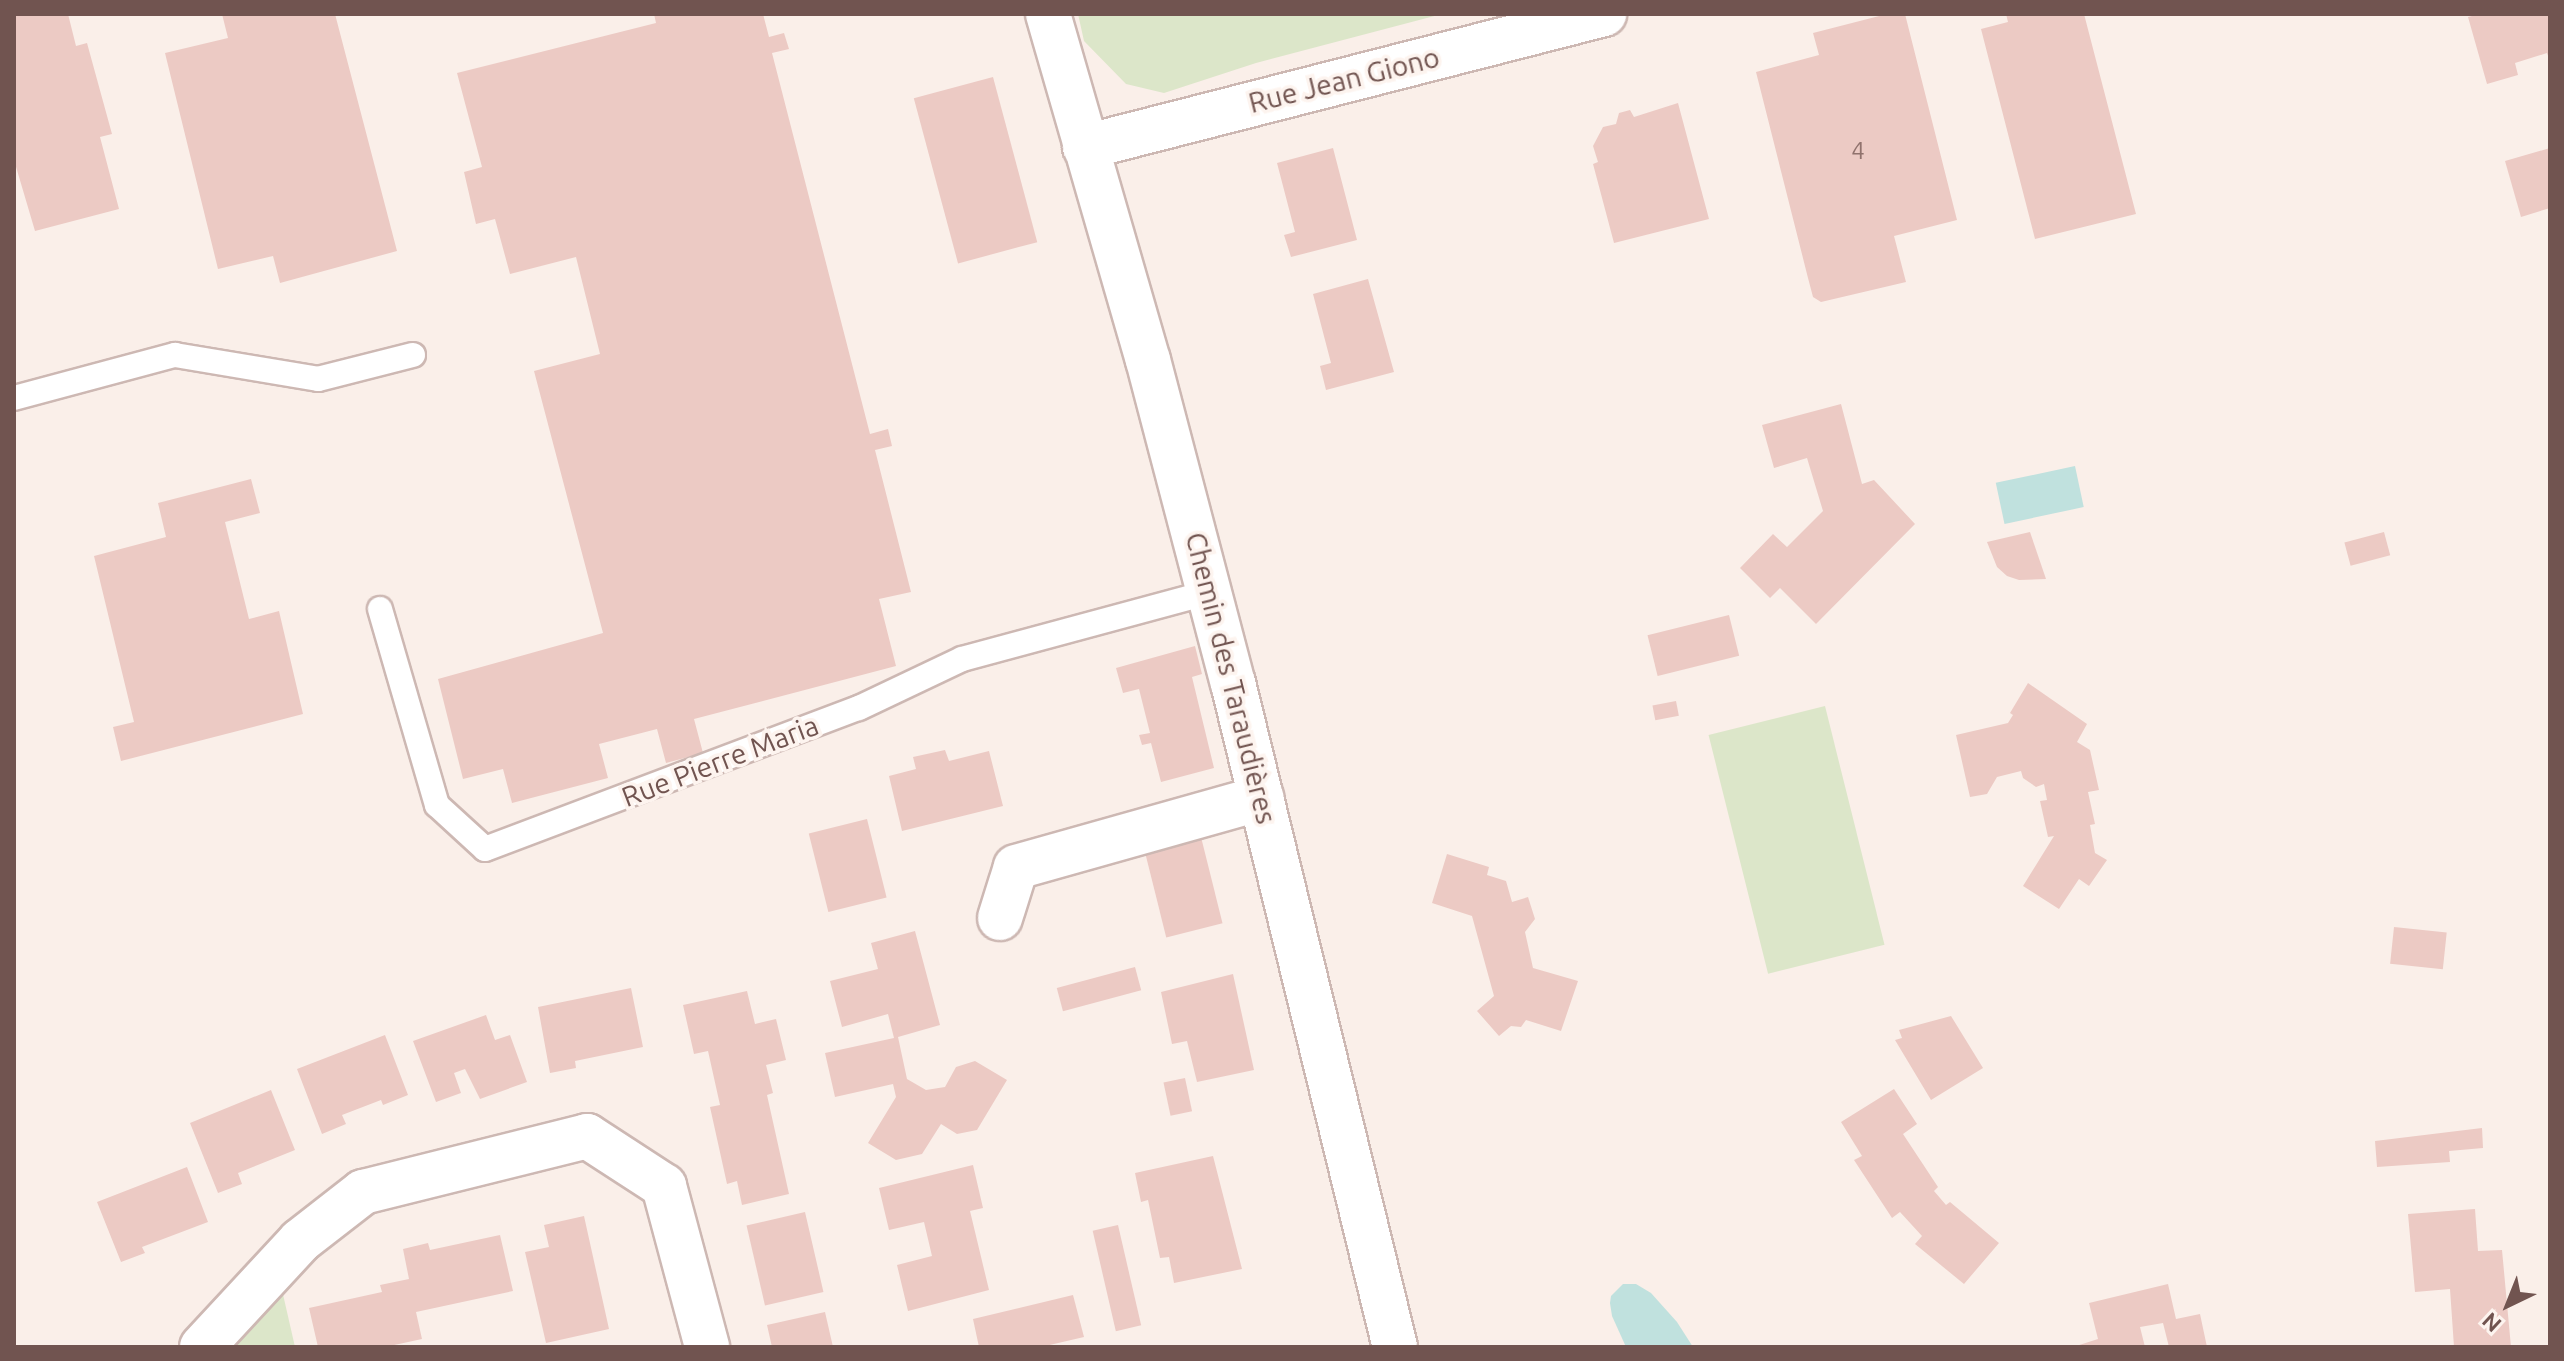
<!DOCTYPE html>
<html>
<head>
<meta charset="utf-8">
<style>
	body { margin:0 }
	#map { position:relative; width:2564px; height:1361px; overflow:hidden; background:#faefe9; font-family:Ubuntu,sans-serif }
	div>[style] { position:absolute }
	.green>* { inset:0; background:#dce6c9; transform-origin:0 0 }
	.water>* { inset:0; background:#c0e1de; transform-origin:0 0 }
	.building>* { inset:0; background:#eccac4; transform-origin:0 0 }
	.roads { filter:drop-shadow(2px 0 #cdb8b3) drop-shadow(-2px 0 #cdb8b3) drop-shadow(0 2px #cdb8b3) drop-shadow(0 -2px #cdb8b3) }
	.service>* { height:24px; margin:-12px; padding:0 12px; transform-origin:12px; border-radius:12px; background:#fff }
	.minor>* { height:44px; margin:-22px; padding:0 22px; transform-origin:22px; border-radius:22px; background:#fff }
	span { translate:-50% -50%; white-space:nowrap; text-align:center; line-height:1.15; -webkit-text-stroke:7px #fdf4ef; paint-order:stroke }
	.number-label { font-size:24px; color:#90726d }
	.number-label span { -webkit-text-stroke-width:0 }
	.street-label { font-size:28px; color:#715450 }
	.frame { position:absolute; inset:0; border:16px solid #715450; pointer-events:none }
	.north { position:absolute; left:2468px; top:1265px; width:80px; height:80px; -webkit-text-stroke:6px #fdf4ef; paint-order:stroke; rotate:223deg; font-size:22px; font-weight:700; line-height:32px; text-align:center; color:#715450 }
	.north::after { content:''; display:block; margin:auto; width:28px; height:36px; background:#715450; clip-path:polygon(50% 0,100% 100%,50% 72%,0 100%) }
</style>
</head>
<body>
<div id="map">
	<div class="green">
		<div style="clip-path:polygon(1078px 14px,1442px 14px,1256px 63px,1164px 93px,1126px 84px,1084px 41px)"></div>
		<div style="left:1825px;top:706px;width:246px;height:120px;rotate:76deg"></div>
		<div style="clip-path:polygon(282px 1290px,295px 1347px,233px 1347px,238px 1335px)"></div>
	</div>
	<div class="water">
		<div style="left:2075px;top:466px;width:42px;height:81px;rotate:78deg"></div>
		<div style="clip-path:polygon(1623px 1284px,1636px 1284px,1651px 1293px,1677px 1322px,1693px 1347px,1626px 1347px,1612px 1316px,1610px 1303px,1611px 1296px)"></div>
	</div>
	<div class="building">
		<div style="clip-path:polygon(14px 14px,68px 14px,76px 46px,87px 43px,112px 134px,100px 137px,119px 209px,35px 231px,14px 160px)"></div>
		<div style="clip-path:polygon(222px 14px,335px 14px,397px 251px,280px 283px,273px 256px,218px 269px,165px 53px,228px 38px)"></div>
		<div style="clip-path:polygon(654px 14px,763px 14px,769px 37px,784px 33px,789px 49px,772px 53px,870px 434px,888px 429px,892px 446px,875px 450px,911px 592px,879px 599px,896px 666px,694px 719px,703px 753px,666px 763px,657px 729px,599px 744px,608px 778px,512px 803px,503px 769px,463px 779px,438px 679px,603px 633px,534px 371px,600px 354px,576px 257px,510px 274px,495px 219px,476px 224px,464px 172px,482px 167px,457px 73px,656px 23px)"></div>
		<div style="clip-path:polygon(1887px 14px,1905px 14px,1957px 220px,1894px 236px,1906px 282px,1821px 302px,1813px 297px,1808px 278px,1756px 72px,1819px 55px,1813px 33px)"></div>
		<div style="clip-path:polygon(2006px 14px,2084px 14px,2136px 214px,2035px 239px,1981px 29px,2008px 22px)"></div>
		<div style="clip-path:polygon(2480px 14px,2550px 14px,2550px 61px,2547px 53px,2515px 63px,2518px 75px,2487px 84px,2468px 17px)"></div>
		<div style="left:993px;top:77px;width:171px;height:82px;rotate:75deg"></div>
		<div style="clip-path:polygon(1678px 103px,1709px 219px,1614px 243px,1593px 164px,1598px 162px,1593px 146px,1603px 127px,1616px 124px,1619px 113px,1630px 110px,1634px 117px)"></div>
		<div style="clip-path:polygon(1333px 148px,1357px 240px,1291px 257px,1284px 235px,1295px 232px,1277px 163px)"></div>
		<div style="clip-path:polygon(2550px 148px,2550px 208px,2521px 217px,2505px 161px)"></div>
		<div style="clip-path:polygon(1368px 279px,1394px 372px,1326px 390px,1320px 366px,1331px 363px,1313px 294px)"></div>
		<div style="clip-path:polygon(1841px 404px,1862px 484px,1874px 480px,1915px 524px,1816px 624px,1780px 588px,1770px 598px,1740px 568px,1773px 534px,1787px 547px,1823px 511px,1807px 458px,1774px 468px,1762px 425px)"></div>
		<div style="clip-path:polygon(251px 479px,260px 513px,225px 522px,249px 619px,279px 611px,303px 714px,121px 761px,113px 727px,134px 722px,94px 556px,166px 537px,158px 503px)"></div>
		<div style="clip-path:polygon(2030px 532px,2046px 579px,2019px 580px,2007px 576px,1997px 567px,1987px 542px)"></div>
		<div style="left:2384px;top:532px;width:24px;height:41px;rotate:75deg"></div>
		<div style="left:1729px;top:615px;width:42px;height:84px;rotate:76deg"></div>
		<div style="clip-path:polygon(1195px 646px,1202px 674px,1192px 677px,1214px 768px,1161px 782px,1151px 743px,1142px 745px,1139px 735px,1150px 733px,1139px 689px,1123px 693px,1116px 668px)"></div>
		<div style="clip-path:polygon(2028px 683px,2087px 724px,2077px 742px,2090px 750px,2099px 790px,2088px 792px,2095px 824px,2090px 825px,2095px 853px,2107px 860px,2089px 886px,2079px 879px,2059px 909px,2023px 886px,2054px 836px,2048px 837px,2040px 801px,2047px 800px,2044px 784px,2036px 787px,2023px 778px,2021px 771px,1997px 777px,1987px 794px,1970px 797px,1956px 735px,2008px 723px,2013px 715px,2010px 713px)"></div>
		<div style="left:1676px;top:701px;width:15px;height:24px;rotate:79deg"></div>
		<div style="clip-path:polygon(945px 750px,949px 761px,989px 751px,1003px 806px,902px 831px,889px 776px,916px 769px,913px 757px)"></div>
		<div style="left:867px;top:819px;width:81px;height:60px;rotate:76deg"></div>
		<div style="left:1201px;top:837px;width:89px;height:58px;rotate:76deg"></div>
		<div style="clip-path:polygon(1447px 854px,1489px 867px,1487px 875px,1506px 881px,1512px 902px,1528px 897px,1535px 919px,1525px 932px,1533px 968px,1578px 981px,1561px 1031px,1526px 1020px,1521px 1027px,1511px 1026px,1499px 1036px,1477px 1011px,1494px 996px,1472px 916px,1432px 903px)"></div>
		<div style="left:2394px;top:927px;width:53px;height:37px;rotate:6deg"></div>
		<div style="clip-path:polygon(915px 931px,940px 1025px,898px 1037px,907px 1079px,926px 1090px,945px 1087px,956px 1067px,975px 1061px,1007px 1080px,977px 1130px,957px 1134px,941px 1124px,922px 1154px,896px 1160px,868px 1143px,896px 1097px,893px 1084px,835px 1097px,825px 1053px,894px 1038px,888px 1014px,842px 1027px,830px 981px,878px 969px,871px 943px)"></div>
		<div style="left:1135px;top:967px;width:24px;height:81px;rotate:75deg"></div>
		<div style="clip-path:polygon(1233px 974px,1254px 1070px,1197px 1082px,1187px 1041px,1172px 1044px,1161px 992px)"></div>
		<div style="clip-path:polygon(631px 988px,643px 1047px,575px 1061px,576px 1068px,550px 1073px,538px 1007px)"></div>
		<div style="clip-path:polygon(747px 991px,755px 1024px,776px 1019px,786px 1060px,766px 1065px,773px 1093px,767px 1095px,789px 1194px,742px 1205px,737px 1181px,727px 1184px,710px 1107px,720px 1105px,708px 1051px,694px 1054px,683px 1005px)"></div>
		<div style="clip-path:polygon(486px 1015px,495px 1040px,510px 1035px,527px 1082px,480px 1099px,465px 1069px,454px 1073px,461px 1093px,436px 1102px,413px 1041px)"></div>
		<div style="clip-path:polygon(1951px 1016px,1983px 1068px,1931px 1100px,1895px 1040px,1902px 1038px,1899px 1030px)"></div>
		<div style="clip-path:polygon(385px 1035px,408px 1095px,383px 1105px,381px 1100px,342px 1115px,346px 1124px,322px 1134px,297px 1069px)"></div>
		<div style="left:1185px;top:1078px;width:34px;height:22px;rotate:78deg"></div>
		<div style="clip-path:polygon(1894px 1089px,1917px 1124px,1903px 1134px,1938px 1187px,1934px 1191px,1946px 1205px,1950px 1202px,1999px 1243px,1964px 1284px,1915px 1244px,1922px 1236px,1900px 1212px,1892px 1218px,1854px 1160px,1862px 1156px,1841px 1122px)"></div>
		<div style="clip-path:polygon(271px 1090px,295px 1150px,238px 1173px,242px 1184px,218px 1193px,190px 1123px)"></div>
		<div style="clip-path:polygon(2482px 1128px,2483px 1148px,2449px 1151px,2450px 1162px,2377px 1167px,2375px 1141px)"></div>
		<div style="clip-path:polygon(1213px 1156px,1242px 1269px,1174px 1283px,1169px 1257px,1160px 1258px,1148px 1200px,1141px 1202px,1135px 1173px)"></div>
		<div style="clip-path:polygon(973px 1165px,983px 1208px,970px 1211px,989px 1290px,908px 1311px,897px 1265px,932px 1256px,924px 1222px,889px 1230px,879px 1188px)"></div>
		<div style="clip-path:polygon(187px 1167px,208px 1222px,142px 1247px,145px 1253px,121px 1262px,97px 1202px)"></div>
		<div style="clip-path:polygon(2475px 1209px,2478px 1251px,2502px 1250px,2511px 1347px,2454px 1347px,2450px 1289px,2415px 1292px,2408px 1214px)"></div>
		<div style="left:805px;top:1212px;width:82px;height:60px;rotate:77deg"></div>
		<div style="clip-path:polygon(584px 1216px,609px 1329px,546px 1343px,525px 1252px,549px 1247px,544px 1225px)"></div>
		<div style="left:1118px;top:1225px;width:103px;height:26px;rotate:77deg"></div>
		<div style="clip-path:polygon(500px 1235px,513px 1291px,416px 1312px,422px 1339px,385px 1347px,318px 1347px,309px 1308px,382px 1292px,380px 1285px,409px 1279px,403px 1249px,428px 1243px,430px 1250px)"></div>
		<div style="clip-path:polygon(2168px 1284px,2176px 1319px,2200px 1314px,2207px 1347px,2169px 1347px,2163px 1323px,2140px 1327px,2145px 1347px,2073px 1347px,2098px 1339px,2089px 1303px)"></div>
		<div style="clip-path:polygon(1073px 1295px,1084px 1337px,1041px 1347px,979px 1347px,973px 1319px)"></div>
		<div style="clip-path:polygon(825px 1312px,833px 1347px,772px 1347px,767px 1325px)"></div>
	</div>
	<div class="roads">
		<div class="service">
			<div style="left:14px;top:398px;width:167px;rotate:-15deg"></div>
			<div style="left:175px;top:355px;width:145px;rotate:9.5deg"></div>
			<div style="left:318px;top:379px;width:98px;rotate:-14.2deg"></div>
			<div style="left:380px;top:609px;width:204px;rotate:73.8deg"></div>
			<div style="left:437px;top:805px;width:65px;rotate:42.5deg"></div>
			<div style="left:485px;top:849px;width:400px;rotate:-20.7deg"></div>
			<div style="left:859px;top:708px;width:114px;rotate:-25.4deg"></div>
			<div style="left:962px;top:659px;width:257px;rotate:-15.1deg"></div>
		</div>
		<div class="minor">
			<div style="left:1048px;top:14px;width:360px;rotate:73.9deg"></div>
			<div style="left:1148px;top:360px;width:334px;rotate:75.3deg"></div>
			<div style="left:1233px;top:683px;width:683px;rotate:76.29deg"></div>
			<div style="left:1085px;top:147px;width:536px;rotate:-14.37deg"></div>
			<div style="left:1000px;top:918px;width:53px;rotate:-72.6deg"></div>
			<div style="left:1016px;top:867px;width:255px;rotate:-15.7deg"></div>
			<div style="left:202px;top:1347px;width:144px;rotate:-47.2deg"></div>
			<div style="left:300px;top:1241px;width:80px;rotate:-37.9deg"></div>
			<div style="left:363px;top:1192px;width:231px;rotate:-14deg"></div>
			<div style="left:587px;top:1136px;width:92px;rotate:33deg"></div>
			<div style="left:664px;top:1186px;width:167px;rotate:75deg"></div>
		</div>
	</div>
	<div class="number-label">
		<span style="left:1858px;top:151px">4</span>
	</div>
	<div class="street-label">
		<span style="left:1344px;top:80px;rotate:-14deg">Rue Jean Giono</span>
		<span style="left:1231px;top:678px;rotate:76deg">Chemin des Taraudières</span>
		<span style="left:720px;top:761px;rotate:-21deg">Rue Pierre Maria</span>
	</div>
	<div class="frame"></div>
	<div class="north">N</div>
</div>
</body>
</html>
